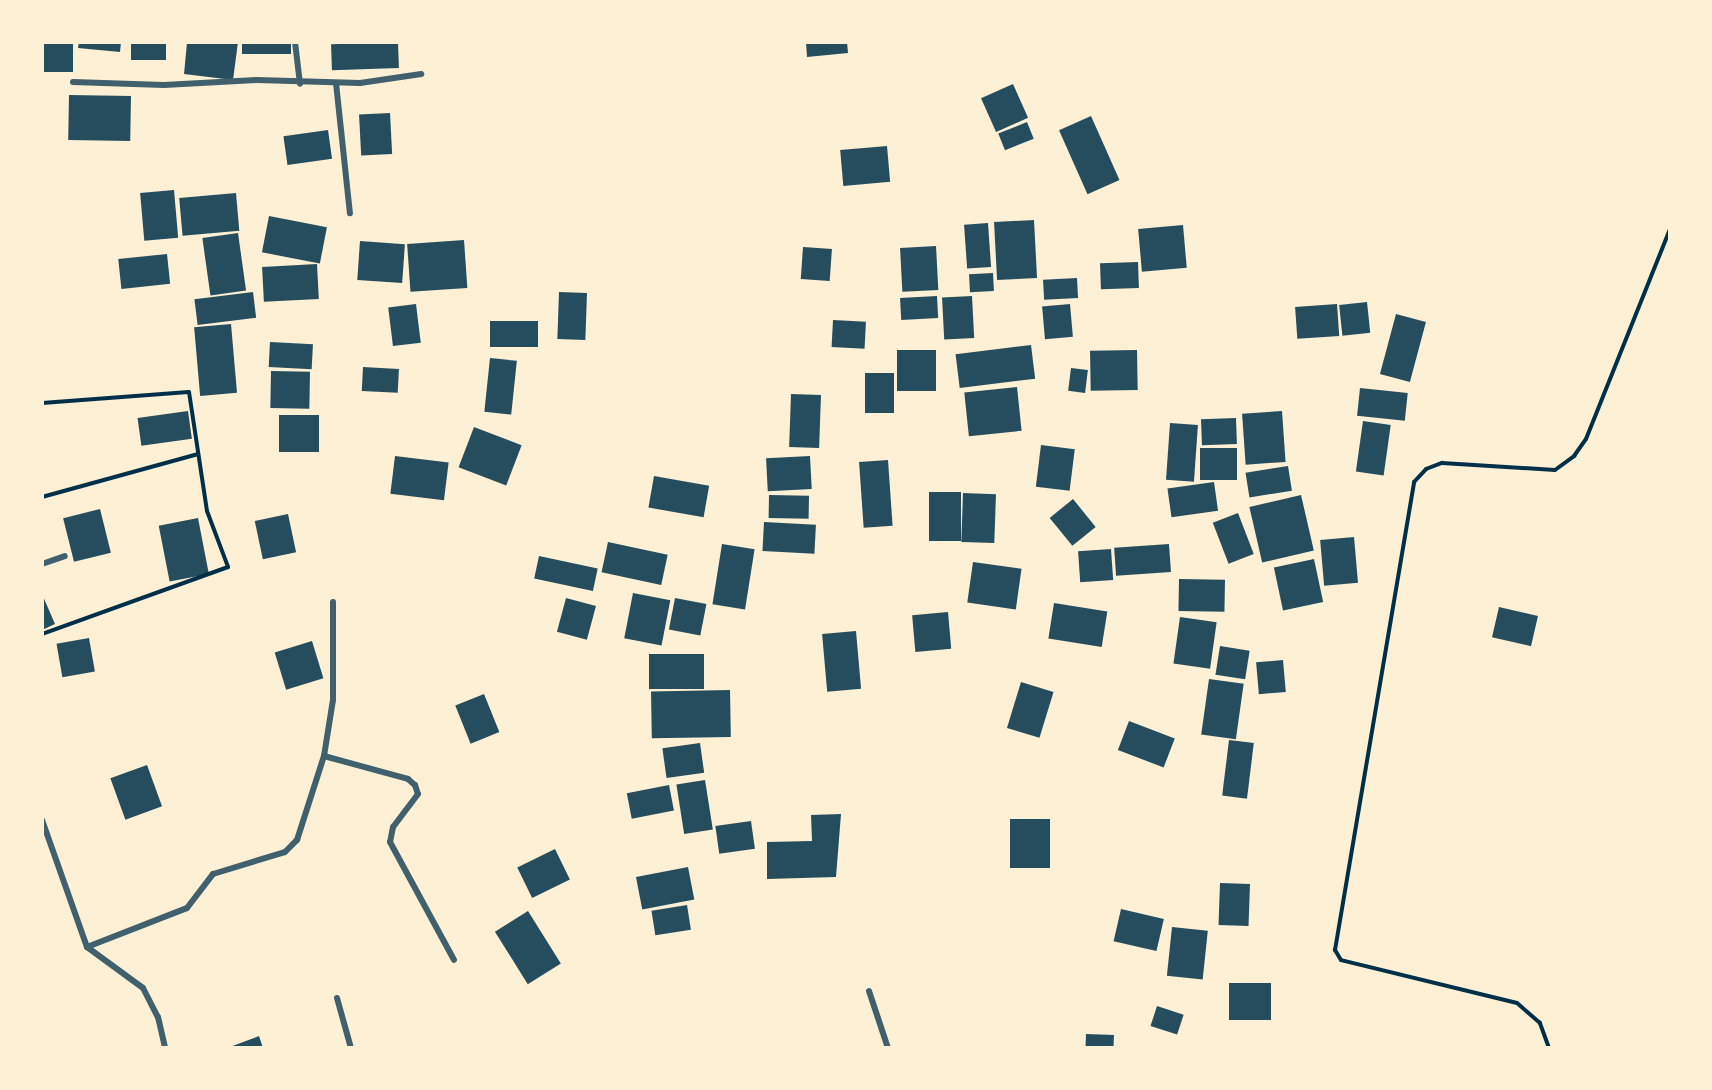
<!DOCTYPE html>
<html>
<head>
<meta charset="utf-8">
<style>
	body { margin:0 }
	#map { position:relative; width:1712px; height:1090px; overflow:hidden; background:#fdf0d5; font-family:Literata,serif }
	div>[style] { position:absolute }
	.building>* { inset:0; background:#264d5e; transform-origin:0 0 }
	.path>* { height:4px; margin:-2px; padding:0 2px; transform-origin:2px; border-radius:2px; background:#003049 }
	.minor>* { height:6px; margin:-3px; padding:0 3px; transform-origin:3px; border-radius:3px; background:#3f606c }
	span { translate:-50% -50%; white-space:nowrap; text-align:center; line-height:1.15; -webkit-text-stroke:4.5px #fdf0d5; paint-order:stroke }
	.frame { position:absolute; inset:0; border:44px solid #fdf0d5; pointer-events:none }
</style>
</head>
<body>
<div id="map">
	<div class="building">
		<div style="left:42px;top:42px;width:31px;height:30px"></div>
		<div style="clip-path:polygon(79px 42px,121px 42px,120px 52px,78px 48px)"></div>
		<div style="left:131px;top:42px;width:35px;height:18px"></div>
		<div style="clip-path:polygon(187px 42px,238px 42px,233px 80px,184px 74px)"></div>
		<div style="left:242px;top:42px;width:49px;height:12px"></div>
		<div style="left:398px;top:42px;width:26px;height:67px;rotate:88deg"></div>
		<div style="clip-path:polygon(806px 42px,847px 42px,848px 53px,807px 57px)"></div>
		<div style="left:1013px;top:84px;width:37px;height:35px;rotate:66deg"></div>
		<div style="left:69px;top:95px;width:62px;height:45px;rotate:1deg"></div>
		<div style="left:390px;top:113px;width:41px;height:31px;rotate:87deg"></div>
		<div style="left:1091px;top:116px;width:70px;height:35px;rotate:66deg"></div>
		<div style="left:1027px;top:122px;width:18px;height:31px;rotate:68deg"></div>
		<div style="left:328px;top:130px;width:29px;height:45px;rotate:82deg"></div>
		<div style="left:887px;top:146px;width:36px;height:47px;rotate:85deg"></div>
		<div style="left:174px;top:190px;width:48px;height:34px;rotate:85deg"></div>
		<div style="left:236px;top:193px;width:38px;height:57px;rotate:85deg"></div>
		<div style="left:269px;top:216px;width:59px;height:37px;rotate:11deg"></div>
		<div style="left:1034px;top:220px;width:58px;height:40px;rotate:87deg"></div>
		<div style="left:988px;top:223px;width:44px;height:24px;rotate:86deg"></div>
		<div style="left:1183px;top:225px;width:43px;height:45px;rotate:85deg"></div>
		<div style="left:238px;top:233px;width:58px;height:36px;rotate:82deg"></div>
		<div style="left:464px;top:240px;width:48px;height:57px;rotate:86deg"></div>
		<div style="left:360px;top:241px;width:45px;height:39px;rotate:4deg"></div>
		<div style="left:936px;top:246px;width:44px;height:36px;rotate:87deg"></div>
		<div style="left:803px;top:247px;width:29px;height:32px;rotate:4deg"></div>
		<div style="left:167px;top:254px;width:30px;height:49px;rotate:84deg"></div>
		<div style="left:1138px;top:262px;width:26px;height:38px;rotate:88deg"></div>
		<div style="left:317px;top:264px;width:35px;height:55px;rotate:87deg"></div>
		<div style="left:993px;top:273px;width:18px;height:24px;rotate:87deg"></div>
		<div style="left:1077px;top:278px;width:20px;height:34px;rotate:87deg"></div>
		<div style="left:253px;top:292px;width:26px;height:59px;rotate:83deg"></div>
		<div style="left:559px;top:292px;width:28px;height:47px;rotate:2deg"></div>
		<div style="left:937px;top:296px;width:22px;height:37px;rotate:87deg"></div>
		<div style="left:972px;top:296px;width:42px;height:30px;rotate:87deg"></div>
		<div style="left:1367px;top:302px;width:31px;height:28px;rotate:84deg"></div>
		<div style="left:416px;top:304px;width:39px;height:28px;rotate:83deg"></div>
		<div style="left:1070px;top:304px;width:33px;height:28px;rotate:85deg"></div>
		<div style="left:1337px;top:304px;width:32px;height:42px;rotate:86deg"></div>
		<div style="left:1396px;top:314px;width:31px;height:62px;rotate:15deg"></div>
		<div style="left:833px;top:320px;width:33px;height:27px;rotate:3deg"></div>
		<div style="left:490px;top:321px;width:48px;height:26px"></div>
		<div style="left:231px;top:324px;width:69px;height:37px;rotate:85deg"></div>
		<div style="left:270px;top:342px;width:43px;height:25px;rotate:3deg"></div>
		<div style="left:1031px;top:345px;width:34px;height:76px;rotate:83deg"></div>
		<div style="left:936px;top:350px;width:41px;height:39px;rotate:90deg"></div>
		<div style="left:1137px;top:350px;width:40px;height:47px;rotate:89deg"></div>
		<div style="left:490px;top:358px;width:27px;height:54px;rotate:6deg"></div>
		<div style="left:363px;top:367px;width:36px;height:24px;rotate:3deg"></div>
		<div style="left:1071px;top:368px;width:17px;height:23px;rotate:7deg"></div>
		<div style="left:271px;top:371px;width:39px;height:37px;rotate:1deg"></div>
		<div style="left:865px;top:373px;width:29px;height:40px"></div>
		<div style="left:1017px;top:387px;width:44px;height:53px;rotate:84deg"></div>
		<div style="left:1360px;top:388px;width:48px;height:28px;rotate:6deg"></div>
		<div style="left:791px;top:394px;width:30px;height:53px;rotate:2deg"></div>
		<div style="left:188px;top:411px;width:28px;height:51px;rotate:82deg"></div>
		<div style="left:1282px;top:411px;width:51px;height:40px;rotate:86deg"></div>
		<div style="left:279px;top:415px;width:40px;height:37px"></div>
		<div style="left:1236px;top:418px;width:26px;height:35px;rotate:88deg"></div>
		<div style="left:1363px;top:421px;width:28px;height:51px;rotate:8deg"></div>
		<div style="left:1170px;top:423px;width:28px;height:57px;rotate:4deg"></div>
		<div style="left:474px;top:427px;width:51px;height:43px;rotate:21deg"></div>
		<div style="left:1041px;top:445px;width:34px;height:42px;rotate:7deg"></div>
		<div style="left:1200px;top:448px;width:37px;height:32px"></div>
		<div style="left:395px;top:456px;width:54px;height:38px;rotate:7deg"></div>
		<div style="left:810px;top:456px;width:33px;height:44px;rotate:87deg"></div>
		<div style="left:888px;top:460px;width:66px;height:29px;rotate:86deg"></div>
		<div style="left:1288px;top:466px;width:25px;height:43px;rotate:81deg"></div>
		<div style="left:654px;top:476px;width:56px;height:32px;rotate:10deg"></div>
		<div style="left:1214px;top:482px;width:29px;height:47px;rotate:82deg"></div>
		<div style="left:929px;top:492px;width:32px;height:49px"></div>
		<div style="left:963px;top:493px;width:33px;height:49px;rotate:2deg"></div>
		<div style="left:769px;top:495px;width:40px;height:23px;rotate:1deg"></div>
		<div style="left:1301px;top:495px;width:57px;height:53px;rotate:77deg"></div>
		<div style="left:1073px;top:499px;width:36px;height:30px;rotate:51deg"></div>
		<div style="left:100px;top:509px;width:45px;height:38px;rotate:76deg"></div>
		<div style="left:1238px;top:513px;width:44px;height:27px;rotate:69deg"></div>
		<div style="left:288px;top:514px;width:39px;height:34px;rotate:78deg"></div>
		<div style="left:198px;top:518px;width:57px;height:40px;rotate:79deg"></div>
		<div style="left:764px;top:522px;width:52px;height:29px;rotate:3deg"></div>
		<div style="left:1354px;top:537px;width:46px;height:34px;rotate:85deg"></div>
		<div style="left:608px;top:542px;width:61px;height:31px;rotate:12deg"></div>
		<div style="left:722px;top:544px;width:33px;height:61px;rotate:9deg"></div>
		<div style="left:1169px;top:544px;width:28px;height:55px;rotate:86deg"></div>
		<div style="left:1111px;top:549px;width:31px;height:33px;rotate:86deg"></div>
		<div style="left:539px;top:556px;width:60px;height:23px;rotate:12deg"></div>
		<div style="left:1314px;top:559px;width:44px;height:41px;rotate:78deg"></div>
		<div style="left:973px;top:562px;width:49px;height:41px;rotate:8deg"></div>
		<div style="left:1179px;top:579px;width:46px;height:32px;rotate:1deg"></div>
		<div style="left:633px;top:593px;width:38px;height:46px;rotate:11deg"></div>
		<div style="clip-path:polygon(42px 594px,55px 624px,42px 630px)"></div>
		<div style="left:566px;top:598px;width:31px;height:35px;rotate:15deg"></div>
		<div style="left:675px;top:598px;width:32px;height:32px;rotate:11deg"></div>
		<div style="left:1054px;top:603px;width:54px;height:36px;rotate:9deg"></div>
		<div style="left:1499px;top:607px;width:40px;height:31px;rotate:13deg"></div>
		<div style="left:948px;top:612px;width:37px;height:36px;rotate:85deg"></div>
		<div style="left:1180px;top:617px;width:37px;height:47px;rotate:8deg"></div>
		<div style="left:856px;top:631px;width:58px;height:34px;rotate:85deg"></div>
		<div style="left:89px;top:638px;width:34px;height:33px;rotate:80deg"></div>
		<div style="left:312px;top:641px;width:39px;height:39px;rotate:73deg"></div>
		<div style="left:1220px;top:646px;width:30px;height:29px;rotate:9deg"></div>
		<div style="left:704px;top:654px;width:35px;height:55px;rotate:90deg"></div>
		<div style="left:1283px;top:660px;width:32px;height:27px;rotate:85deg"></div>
		<div style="left:1209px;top:679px;width:35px;height:56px;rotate:8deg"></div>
		<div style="left:1021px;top:682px;width:34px;height:48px;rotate:17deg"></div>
		<div style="left:730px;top:690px;width:47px;height:79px;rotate:89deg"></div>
		<div style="left:484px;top:694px;width:41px;height:31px;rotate:68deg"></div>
		<div style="left:1129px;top:721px;width:49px;height:31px;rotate:21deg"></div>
		<div style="left:1229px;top:740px;width:25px;height:56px;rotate:7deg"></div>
		<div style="left:700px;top:743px;width:30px;height:38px;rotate:82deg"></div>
		<div style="left:147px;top:765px;width:44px;height:39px;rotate:70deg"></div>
		<div style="left:705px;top:780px;width:50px;height:29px;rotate:81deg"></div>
		<div style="left:669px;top:785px;width:26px;height:43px;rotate:79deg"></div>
		<div style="clip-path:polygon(841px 814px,836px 877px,767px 879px,767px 842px,812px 841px,811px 815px)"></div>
		<div style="left:1050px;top:819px;width:49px;height:40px;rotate:90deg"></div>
		<div style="left:751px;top:821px;width:28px;height:36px;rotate:82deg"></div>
		<div style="left:555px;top:849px;width:34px;height:42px;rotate:64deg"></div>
		<div style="left:688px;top:867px;width:33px;height:53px;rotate:79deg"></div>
		<div style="left:1220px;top:883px;width:30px;height:42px;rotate:2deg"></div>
		<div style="left:687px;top:905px;width:25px;height:36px;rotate:81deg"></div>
		<div style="left:1121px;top:909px;width:44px;height:33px;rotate:13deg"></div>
		<div style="left:528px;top:911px;width:62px;height:39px;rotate:58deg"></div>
		<div style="left:1172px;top:927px;width:36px;height:49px;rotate:6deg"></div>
		<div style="left:1229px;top:983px;width:42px;height:37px"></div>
		<div style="left:1157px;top:1006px;width:28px;height:21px;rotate:18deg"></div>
		<div style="left:1086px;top:1034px;width:28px;height:14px;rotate:2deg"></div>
		<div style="clip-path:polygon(259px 1036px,263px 1048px,227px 1048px)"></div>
	</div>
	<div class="path">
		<div style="left:42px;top:403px;width:147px;rotate:-4.3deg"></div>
		<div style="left:189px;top:392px;width:120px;rotate:81.4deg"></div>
		<div style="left:207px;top:511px;width:60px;rotate:69.4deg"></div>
		<div style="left:228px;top:567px;width:198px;rotate:160.2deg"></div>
		<div style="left:42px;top:497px;width:162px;rotate:-15.4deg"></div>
		<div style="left:1549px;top:1048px;width:27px;rotate:-110deg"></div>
		<div style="left:1540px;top:1023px;width:30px;rotate:-139deg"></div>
		<div style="left:1517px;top:1003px;width:181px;rotate:-166.3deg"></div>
		<div style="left:1341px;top:960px;width:12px;rotate:-121deg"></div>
		<div style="left:1335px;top:950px;width:475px;rotate:-80.4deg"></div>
		<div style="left:1414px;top:482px;width:18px;rotate:-47deg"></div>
		<div style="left:1426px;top:469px;width:17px;rotate:-21deg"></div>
		<div style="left:1442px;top:463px;width:113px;rotate:3.5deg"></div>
		<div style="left:1555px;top:470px;width:24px;rotate:-36deg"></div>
		<div style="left:1574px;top:456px;width:21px;rotate:-55deg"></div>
		<div style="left:1586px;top:439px;width:226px;rotate:-68.2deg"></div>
	</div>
	<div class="minor">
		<div style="left:295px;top:42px;width:42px;rotate:83.2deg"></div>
		<div style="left:73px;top:82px;width:91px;rotate:1.9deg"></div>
		<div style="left:164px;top:85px;width:93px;rotate:-3.1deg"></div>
		<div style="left:257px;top:80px;width:103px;rotate:1.7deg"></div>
		<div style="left:360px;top:83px;width:62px;rotate:-8.4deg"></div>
		<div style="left:336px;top:83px;width:131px;rotate:83.9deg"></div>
		<div style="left:42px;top:564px;width:24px;rotate:-19deg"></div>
		<div style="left:324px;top:756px;width:57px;rotate:-80.9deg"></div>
		<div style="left:333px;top:700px;width:98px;rotate:-90deg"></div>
		<div style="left:42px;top:820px;width:135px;rotate:70.5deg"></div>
		<div style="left:87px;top:947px;width:69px;rotate:36.2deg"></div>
		<div style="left:143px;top:988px;width:33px;rotate:63deg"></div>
		<div style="left:158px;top:1017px;width:32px;rotate:77deg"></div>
		<div style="left:87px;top:947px;width:107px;rotate:-21.3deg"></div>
		<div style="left:187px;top:908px;width:43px;rotate:-52.6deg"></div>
		<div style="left:213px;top:874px;width:75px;rotate:-17deg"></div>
		<div style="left:285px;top:852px;width:17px;rotate:-45deg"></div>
		<div style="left:297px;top:840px;width:88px;rotate:-72.2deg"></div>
		<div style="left:324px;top:756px;width:87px;rotate:15.3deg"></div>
		<div style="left:408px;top:779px;width:9px;rotate:41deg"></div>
		<div style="left:415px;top:785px;width:9px;rotate:72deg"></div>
		<div style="left:418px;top:794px;width:41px;rotate:127.1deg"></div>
		<div style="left:393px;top:827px;width:15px;rotate:101deg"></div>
		<div style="left:390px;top:842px;width:134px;rotate:61.5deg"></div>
		<div style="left:869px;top:991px;width:60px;rotate:71.6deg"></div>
		<div style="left:337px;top:998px;width:52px;rotate:74.4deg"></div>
	</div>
	<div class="frame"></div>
</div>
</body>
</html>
